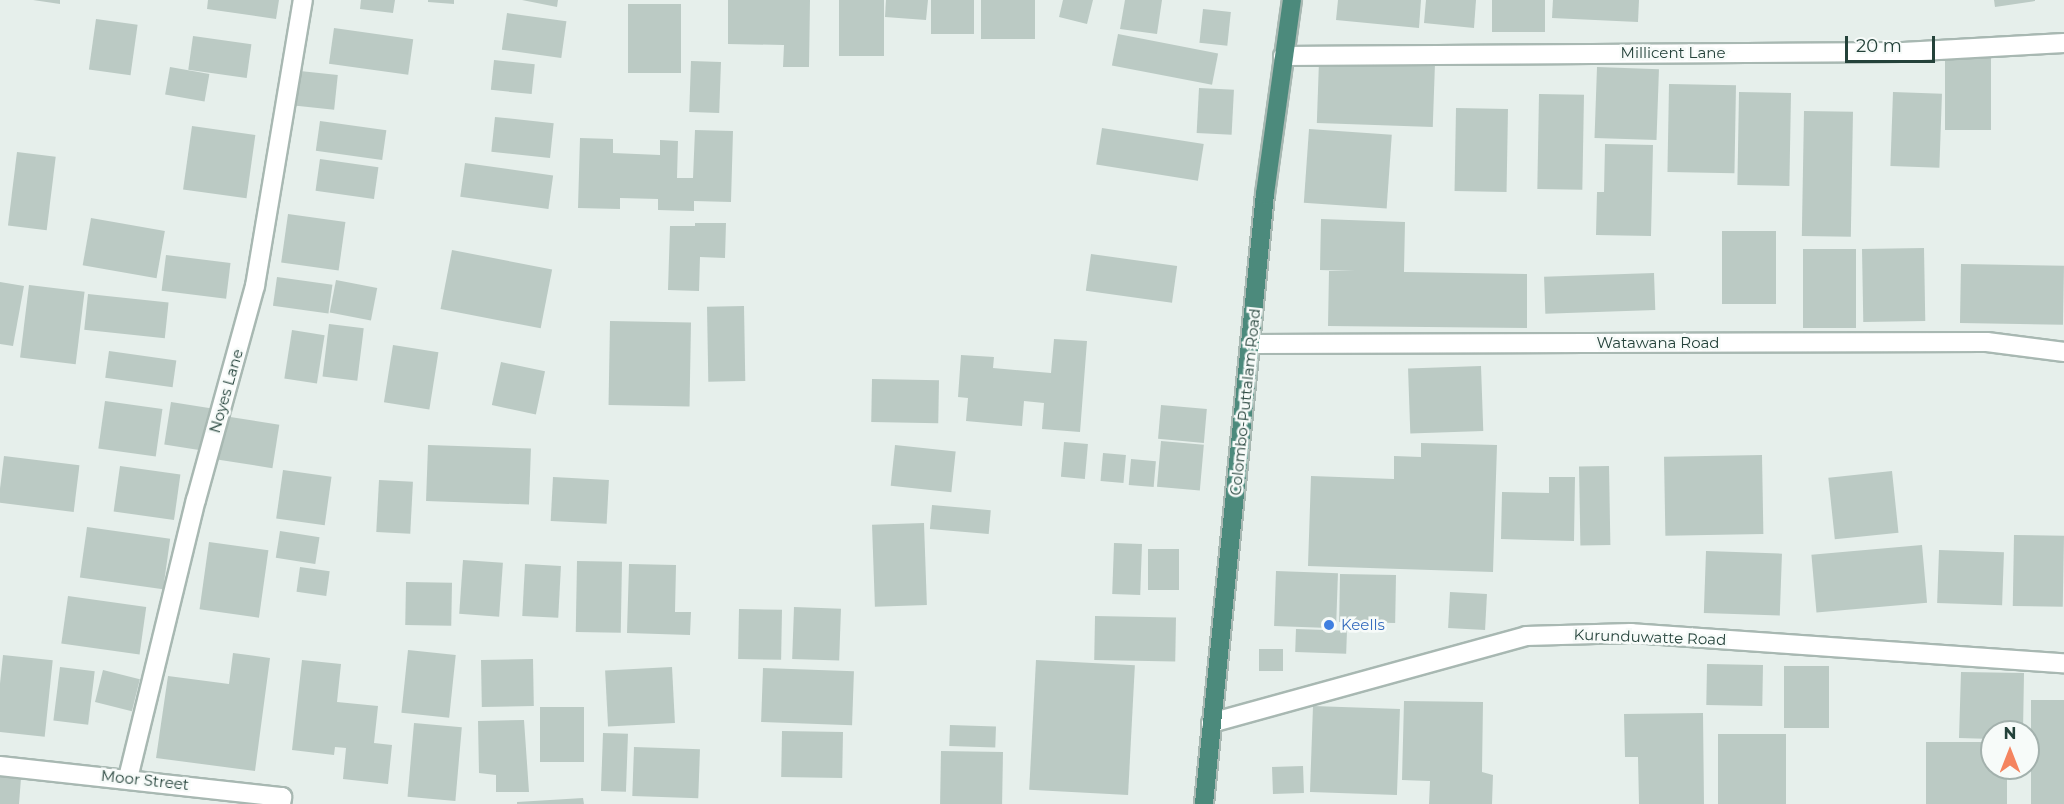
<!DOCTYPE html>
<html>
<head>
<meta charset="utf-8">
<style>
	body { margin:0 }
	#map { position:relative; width:2064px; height:804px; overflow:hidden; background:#e6efeb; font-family:Montserrat,sans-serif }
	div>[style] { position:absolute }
	.building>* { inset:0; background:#bbcac4; transform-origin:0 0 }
	.roads { filter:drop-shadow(2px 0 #a8b8b2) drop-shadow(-2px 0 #a8b8b2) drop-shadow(0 2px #a8b8b2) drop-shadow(0 -2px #a8b8b2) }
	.minor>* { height:18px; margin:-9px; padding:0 9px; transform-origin:9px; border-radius:9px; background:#fff }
	.trunk>* { height:18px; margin:-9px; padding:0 9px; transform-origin:9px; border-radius:9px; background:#4c8a7c }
	.dots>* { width:16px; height:16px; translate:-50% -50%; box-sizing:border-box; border:3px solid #f7fbf9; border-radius:50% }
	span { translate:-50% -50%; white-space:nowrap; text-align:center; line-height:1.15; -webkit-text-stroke:5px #f7fbf9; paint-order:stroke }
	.street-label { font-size:15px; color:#24423a }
	.shop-label { font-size:15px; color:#366cbe }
	.left { translate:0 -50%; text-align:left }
	.north { position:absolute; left:1980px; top:720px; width:60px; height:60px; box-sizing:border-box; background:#f7fbf9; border:2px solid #a3b1ad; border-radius:50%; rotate:0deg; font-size:16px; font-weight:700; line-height:24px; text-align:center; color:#24423a }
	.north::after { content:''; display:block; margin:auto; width:21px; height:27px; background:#f4845f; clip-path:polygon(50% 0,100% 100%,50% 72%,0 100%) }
	.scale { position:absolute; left:1845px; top:36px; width:90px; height:27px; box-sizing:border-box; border:3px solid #24423a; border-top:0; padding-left:8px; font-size:18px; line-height:21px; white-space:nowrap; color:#24423a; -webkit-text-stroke:4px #f7fbf9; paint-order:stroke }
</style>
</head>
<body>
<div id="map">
	<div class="building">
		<div style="clip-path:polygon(33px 0,60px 0,60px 4px)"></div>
		<div style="clip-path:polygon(208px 0,279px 0,276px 19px,207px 9px)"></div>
		<div style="clip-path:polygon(361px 0,395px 0,393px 13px,360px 9px)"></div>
		<div style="clip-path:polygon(428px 0,454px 0,454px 4px,428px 2px)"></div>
		<div style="clip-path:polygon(522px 0,558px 0,557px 7px)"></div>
		<div style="clip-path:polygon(728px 0,810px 0,809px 67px,783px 67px,784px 45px,728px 44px)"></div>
		<div style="left:839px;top:0;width:45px;height:56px"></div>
		<div style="clip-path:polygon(886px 0,928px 0,926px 20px,885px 17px)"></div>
		<div style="left:931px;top:0;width:43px;height:34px"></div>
		<div style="left:981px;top:0;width:54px;height:39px"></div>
		<div style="clip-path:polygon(1063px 0,1093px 0,1087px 24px,1059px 17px)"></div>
		<div style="clip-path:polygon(1125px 0,1162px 0,1157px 34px,1120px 29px)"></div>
		<div style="clip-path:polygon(1338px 0,1421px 0,1419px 28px,1336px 20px)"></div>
		<div style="clip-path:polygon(1426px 0,1476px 0,1474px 28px,1424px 23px)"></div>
		<div style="left:1492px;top:0;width:53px;height:32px"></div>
		<div style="clip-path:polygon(1553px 0,1639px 0,1638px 22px,1552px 18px)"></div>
		<div style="clip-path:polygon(1994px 0,2035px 0,2035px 1px,1995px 7px)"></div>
		<div style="left:628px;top:4px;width:53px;height:69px"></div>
		<div style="left:1203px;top:9px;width:28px;height:34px;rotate:6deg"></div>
		<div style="left:507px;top:13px;width:60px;height:37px;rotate:8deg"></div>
		<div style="left:96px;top:19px;width:42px;height:51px;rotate:8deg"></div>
		<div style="left:334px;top:28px;width:80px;height:36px;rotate:8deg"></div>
		<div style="left:1118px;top:34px;width:102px;height:32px;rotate:11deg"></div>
		<div style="left:193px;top:36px;width:59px;height:34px;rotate:8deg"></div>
		<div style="left:1945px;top:58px;width:46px;height:72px"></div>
		<div style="left:494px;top:60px;width:41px;height:30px;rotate:6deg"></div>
		<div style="left:691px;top:61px;width:30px;height:51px;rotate:2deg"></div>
		<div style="left:1319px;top:61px;width:116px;height:62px;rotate:2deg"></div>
		<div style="left:170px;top:67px;width:40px;height:28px;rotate:10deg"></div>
		<div style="left:1597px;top:67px;width:62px;height:71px;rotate:2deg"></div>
		<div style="left:300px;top:71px;width:38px;height:35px;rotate:6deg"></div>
		<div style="left:1669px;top:84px;width:67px;height:88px;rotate:1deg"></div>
		<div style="left:1199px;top:88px;width:35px;height:45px;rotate:3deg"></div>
		<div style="left:1739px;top:92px;width:52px;height:93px;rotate:1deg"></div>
		<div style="left:1893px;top:92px;width:49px;height:74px;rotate:2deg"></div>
		<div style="left:1539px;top:94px;width:45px;height:95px;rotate:1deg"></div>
		<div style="left:1456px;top:108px;width:52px;height:83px;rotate:1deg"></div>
		<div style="left:1804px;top:111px;width:49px;height:125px;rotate:1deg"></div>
		<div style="left:495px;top:117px;width:59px;height:35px;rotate:6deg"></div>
		<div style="left:320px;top:121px;width:67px;height:30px;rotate:8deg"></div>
		<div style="left:192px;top:126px;width:64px;height:64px;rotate:8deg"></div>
		<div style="left:1102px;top:128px;width:103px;height:37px;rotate:9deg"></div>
		<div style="left:1309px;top:129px;width:83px;height:74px;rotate:4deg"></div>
		<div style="clip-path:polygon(695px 130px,733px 131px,731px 202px,694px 201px,694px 211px,658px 210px,658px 199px,620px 198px,620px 209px,578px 208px,580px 138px,613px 139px,613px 153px,660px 155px,660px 140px,678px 141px,677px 178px,693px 178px)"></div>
		<div style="clip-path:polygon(1605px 144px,1653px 145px,1651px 236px,1596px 235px,1597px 192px,1604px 192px)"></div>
		<div style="left:17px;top:152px;width:39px;height:74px;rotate:7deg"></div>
		<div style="left:320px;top:159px;width:59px;height:32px;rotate:8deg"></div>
		<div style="left:465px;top:163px;width:89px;height:34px;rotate:8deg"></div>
		<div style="left:288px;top:214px;width:58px;height:49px;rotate:8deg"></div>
		<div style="left:91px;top:218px;width:75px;height:48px;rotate:10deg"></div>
		<div style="clip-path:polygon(1321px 219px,1405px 222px,1404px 272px,1527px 274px,1527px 328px,1328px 326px,1329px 271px,1355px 271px,1320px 270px)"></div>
		<div style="clip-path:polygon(695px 223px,726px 223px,725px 258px,700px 257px,699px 291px,668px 290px,670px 226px,695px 226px)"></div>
		<div style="left:1722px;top:231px;width:54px;height:73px"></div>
		<div style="left:1924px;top:248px;width:73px;height:62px;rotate:89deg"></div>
		<div style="left:1803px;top:249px;width:53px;height:79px"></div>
		<div style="left:452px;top:250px;width:102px;height:60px;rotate:11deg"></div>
		<div style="left:1091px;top:254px;width:87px;height:37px;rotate:8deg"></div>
		<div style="left:166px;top:255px;width:65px;height:36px;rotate:7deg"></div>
		<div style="left:1961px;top:264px;width:103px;height:59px;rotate:1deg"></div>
		<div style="left:1654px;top:273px;width:37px;height:110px;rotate:88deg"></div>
		<div style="left:277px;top:277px;width:56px;height:29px;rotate:8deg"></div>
		<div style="left:336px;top:280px;width:42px;height:33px;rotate:11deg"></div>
		<div style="clip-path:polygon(0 282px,24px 286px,13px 346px,0 344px)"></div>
		<div style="left:29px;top:285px;width:56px;height:73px;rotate:7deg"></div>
		<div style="left:88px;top:294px;width:81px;height:36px;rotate:6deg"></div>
		<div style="left:744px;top:306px;width:75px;height:37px;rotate:89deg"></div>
		<div style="left:610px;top:321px;width:81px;height:84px;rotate:1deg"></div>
		<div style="left:329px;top:324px;width:35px;height:53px;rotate:7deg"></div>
		<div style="left:292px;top:330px;width:33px;height:49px;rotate:9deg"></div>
		<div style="clip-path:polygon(1054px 339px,1087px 341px,1080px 432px,1042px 429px,1044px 403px,1024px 401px,1022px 426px,966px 421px,968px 398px,958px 397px,961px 355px,994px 357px,993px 368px,1051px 373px)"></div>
		<div style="left:393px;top:345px;width:46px;height:58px;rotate:9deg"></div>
		<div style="left:109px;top:351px;width:68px;height:27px;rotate:8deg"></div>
		<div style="left:501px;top:362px;width:45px;height:44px;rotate:12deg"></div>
		<div style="left:1481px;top:366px;width:65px;height:73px;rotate:88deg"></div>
		<div style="left:872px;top:379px;width:67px;height:43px;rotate:1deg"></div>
		<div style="left:105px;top:401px;width:58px;height:48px;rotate:8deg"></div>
		<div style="left:171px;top:402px;width:40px;height:43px;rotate:9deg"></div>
		<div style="left:1161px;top:405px;width:46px;height:34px;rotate:5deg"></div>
		<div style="left:224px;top:416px;width:56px;height:44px;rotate:9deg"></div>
		<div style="left:1161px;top:441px;width:43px;height:46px;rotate:5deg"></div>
		<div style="left:1064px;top:442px;width:24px;height:35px;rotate:5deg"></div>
		<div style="clip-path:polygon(1421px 443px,1497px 445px,1493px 572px,1308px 566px,1311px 476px,1394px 479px,1394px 456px,1421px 457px)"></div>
		<div style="left:428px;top:445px;width:103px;height:56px;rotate:2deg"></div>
		<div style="left:895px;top:445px;width:61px;height:41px;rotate:6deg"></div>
		<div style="left:1103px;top:453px;width:23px;height:28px;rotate:5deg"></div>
		<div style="left:1762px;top:455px;width:79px;height:98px;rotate:89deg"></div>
		<div style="left:4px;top:456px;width:76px;height:47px;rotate:7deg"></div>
		<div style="left:1131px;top:459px;width:25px;height:26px;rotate:5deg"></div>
		<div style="left:120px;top:466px;width:61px;height:46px;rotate:8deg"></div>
		<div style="left:1609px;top:466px;width:79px;height:30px;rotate:89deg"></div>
		<div style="left:283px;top:470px;width:49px;height:49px;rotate:8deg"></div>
		<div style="left:1892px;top:471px;width:62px;height:64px;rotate:84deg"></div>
		<div style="left:553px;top:477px;width:56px;height:44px;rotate:3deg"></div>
		<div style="clip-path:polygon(1549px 477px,1575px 477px,1574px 541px,1501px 539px,1502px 492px,1549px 493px)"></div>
		<div style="left:379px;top:480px;width:34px;height:52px;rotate:3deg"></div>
		<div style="left:932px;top:505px;width:59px;height:24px;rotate:5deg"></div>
		<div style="left:924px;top:523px;width:82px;height:52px;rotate:88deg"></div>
		<div style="left:87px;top:527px;width:84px;height:51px;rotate:8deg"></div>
		<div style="left:280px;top:531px;width:40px;height:27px;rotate:9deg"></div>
		<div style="left:2014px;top:535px;width:50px;height:71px;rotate:1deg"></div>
		<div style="left:209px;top:542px;width:60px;height:68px;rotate:8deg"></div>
		<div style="left:1114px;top:543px;width:28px;height:51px;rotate:2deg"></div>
		<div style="left:1922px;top:545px;width:58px;height:111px;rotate:85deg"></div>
		<div style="left:1148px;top:549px;width:31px;height:41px"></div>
		<div style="left:1939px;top:550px;width:65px;height:53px;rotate:2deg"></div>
		<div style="left:1706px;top:551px;width:76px;height:62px;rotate:2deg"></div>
		<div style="left:463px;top:560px;width:40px;height:54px;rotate:4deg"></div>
		<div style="left:577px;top:561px;width:45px;height:71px;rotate:1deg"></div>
		<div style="left:525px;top:564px;width:36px;height:52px;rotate:3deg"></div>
		<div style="clip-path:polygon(629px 564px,676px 565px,675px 612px,691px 612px,690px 635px,627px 633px)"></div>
		<div style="left:300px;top:567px;width:30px;height:25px;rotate:8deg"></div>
		<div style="left:1276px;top:571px;width:62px;height:55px;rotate:2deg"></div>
		<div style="left:1340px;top:574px;width:56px;height:48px;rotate:1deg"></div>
		<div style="left:406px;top:582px;width:46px;height:43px;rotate:1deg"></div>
		<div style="left:1450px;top:592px;width:37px;height:36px;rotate:3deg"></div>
		<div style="left:68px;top:596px;width:79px;height:48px;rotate:8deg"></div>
		<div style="left:794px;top:607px;width:47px;height:52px;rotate:2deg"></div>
		<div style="left:739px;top:609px;width:43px;height:50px;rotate:1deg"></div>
		<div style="left:1095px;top:616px;width:81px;height:44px;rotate:1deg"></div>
		<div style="left:1296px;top:629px;width:51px;height:23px;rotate:2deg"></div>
		<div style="left:1259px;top:649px;width:24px;height:22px"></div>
		<div style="left:408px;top:650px;width:48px;height:63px;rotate:6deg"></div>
		<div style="clip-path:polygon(233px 653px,270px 658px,255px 771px,156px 758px,168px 676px,229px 684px)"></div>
		<div style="left:3px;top:655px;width:50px;height:77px;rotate:6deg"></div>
		<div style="left:533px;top:659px;width:47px;height:52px;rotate:89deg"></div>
		<div style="clip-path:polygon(302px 660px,341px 664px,337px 702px,378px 706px,374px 743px,392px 745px,388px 784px,343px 779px,346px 748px,335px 747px,334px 755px,292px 750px)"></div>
		<div style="left:1036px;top:660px;width:99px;height:130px;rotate:3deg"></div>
		<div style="left:1707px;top:664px;width:56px;height:41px;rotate:1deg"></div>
		<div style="left:1784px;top:666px;width:45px;height:62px"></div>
		<div style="left:60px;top:667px;width:35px;height:54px;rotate:7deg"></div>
		<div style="left:672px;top:667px;width:56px;height:67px;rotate:87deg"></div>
		<div style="left:763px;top:668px;width:91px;height:54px;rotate:2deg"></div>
		<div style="left:103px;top:670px;width:38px;height:33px;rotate:14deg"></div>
		<div style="clip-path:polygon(1961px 672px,2024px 673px,2023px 732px,1992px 732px,1992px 739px,1959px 738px)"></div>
		<div style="left:2031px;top:700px;width:33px;height:104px"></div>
		<div style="clip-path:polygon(1404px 701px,1483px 702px,1482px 772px,1493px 775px,1492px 804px,1429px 804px,1430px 781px,1402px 780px)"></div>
		<div style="left:1313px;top:706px;width:87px;height:86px;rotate:2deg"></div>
		<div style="left:540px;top:707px;width:44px;height:55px"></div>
		<div style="clip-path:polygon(1703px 713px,1704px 804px,1639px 804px,1638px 757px,1625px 757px,1624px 714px)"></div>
		<div style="clip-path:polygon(524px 720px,529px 792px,496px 792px,496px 775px,479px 773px,478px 721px)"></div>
		<div style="left:414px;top:723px;width:48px;height:74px;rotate:5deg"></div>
		<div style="left:950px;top:725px;width:46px;height:21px;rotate:2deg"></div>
		<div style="left:782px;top:731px;width:61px;height:46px;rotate:1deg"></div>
		<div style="left:603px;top:733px;width:25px;height:58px;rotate:2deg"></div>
		<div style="left:1718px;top:734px;width:68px;height:70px"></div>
		<div style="clip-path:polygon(1926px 742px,1992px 742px,1992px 768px,2007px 768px,2007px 804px,1926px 804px)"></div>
		<div style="left:634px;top:747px;width:66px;height:49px;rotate:2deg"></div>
		<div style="left:941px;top:751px;width:62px;height:53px;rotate:1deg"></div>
		<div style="left:1303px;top:766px;width:27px;height:31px;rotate:88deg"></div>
		<div style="clip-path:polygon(0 776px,21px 778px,19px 804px,0 804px)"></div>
		<div style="clip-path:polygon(583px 798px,584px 804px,517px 804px,517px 802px)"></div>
	</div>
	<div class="roads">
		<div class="minor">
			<div style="left:1283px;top:56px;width:620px;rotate:-0.37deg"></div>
			<div style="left:1903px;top:52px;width:161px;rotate:-3.2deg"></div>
			<div style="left:1252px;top:344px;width:735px;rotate:-0.16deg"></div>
			<div style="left:1987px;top:342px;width:78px;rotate:7.4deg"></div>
			<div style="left:1211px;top:723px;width:327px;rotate:-15.4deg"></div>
			<div style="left:1526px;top:636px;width:105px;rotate:-1.6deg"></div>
			<div style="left:1631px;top:633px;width:434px;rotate:4deg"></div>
			<div style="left:0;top:766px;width:284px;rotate:6.3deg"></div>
			<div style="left:282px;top:797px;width:7px;rotate:98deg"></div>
			<div style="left:128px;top:778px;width:286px;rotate:-76.3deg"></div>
			<div style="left:196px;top:500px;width:222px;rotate:-74.6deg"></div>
			<div style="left:255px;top:286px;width:290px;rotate:-80.5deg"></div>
		</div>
		<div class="trunk">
			<div style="left:1204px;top:804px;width:613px;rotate:-84.29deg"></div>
			<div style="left:1265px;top:194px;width:196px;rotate:-82.1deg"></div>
		</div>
	</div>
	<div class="dots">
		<div style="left:1329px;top:625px;background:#3f7fe0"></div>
	</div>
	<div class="street-label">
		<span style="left:1673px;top:53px">Millicent Lane</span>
		<span style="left:1658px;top:343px">Watawana Road</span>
		<span style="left:226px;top:391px;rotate:-74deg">Noyes Lane</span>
		<span style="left:1245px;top:402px;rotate:-84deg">Colombo-Puttalam Road</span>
		<span style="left:1650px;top:637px;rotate:2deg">Kurunduwatte Road</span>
		<span style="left:145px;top:780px;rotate:6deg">Moor Street</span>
	</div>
	<div class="shop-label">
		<span class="left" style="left:1341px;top:625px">Keells</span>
	</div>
	<div class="north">N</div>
	<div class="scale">20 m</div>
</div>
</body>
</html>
